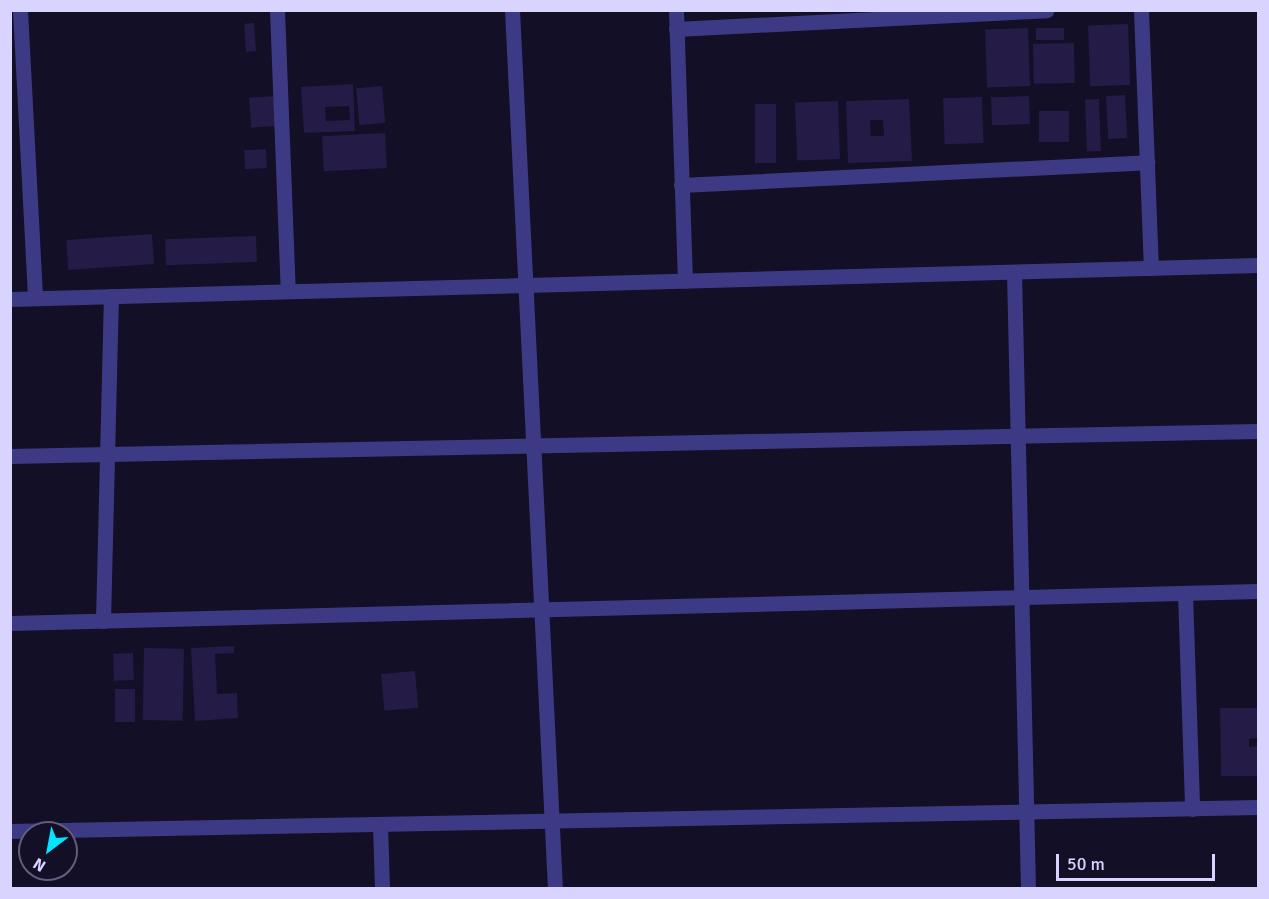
<!DOCTYPE html>
<html>
<head>
<meta charset="utf-8">
<style>
	body { margin:0 }
	#map { position:relative; width:1269px; height:899px; overflow:hidden; background:#130f26; font-family:Signika,sans-serif }
	div>[style] { position:absolute }
	.building>* { inset:0; background:#241b47; transform-origin:0 0 }
	.minor>* { height:15px; margin:-7.5px; padding:0 7.5px; transform-origin:7.5px; border-radius:7.5px; background:#3d3a85 }
	span { translate:-50% -50%; white-space:nowrap; text-align:center; line-height:1.15; -webkit-text-stroke:6px #130f26; paint-order:stroke }
	.frame { position:absolute; inset:0; border:12px solid #d9d4ff; pointer-events:none }
	.north { position:absolute; left:18px; top:821px; width:60px; height:60px; box-sizing:border-box; background:#130f26; border:2px solid #625e7d; border-radius:50%; rotate:212deg; font-size:16px; font-weight:700; line-height:24px; text-align:center; color:#d9d4ff }
	.north::after { content:''; display:block; margin:auto; width:21px; height:27px; background:#00e5ff; clip-path:polygon(50% 0,100% 100%,50% 72%,0 100%) }
	.scale { position:absolute; left:1056px; top:854px; width:159px; height:27px; box-sizing:border-box; border:3px solid #d9d4ff; border-top:0; padding-left:8px; font-size:18px; line-height:21px; white-space:nowrap; color:#d9d4ff; -webkit-text-stroke:4px #130f26; paint-order:stroke }
</style>
</head>
<body>
<div id="map">
	<div class="building">
		<div style="left:254px;top:23px;width:28px;height:10px;rotate:86deg"></div>
		<div style="left:1128px;top:24px;width:61px;height:40px;rotate:88deg"></div>
		<div style="left:1028px;top:28px;width:58px;height:43px;rotate:88deg"></div>
		<div style="left:1036px;top:28px;width:28px;height:12px"></div>
		<div style="left:1074px;top:43px;width:40px;height:41px;rotate:89deg"></div>
		<div style="clip-path:polygon(evenodd,353px 84px,355px 131px,304px 133px,301px 87px,353px 84px,349px 106px,350px 120px,326px 121px,325px 107px,349px 106px)"></div>
		<div style="left:382px;top:86px;width:37px;height:26px;rotate:85deg"></div>
		<div style="left:1125px;top:95px;width:43px;height:19px;rotate:87deg"></div>
		<div style="left:275px;top:96px;width:30px;height:26px;rotate:86deg"></div>
		<div style="left:1029px;top:96px;width:28px;height:38px;rotate:88deg"></div>
		<div style="left:982px;top:97px;width:46px;height:39px;rotate:88deg"></div>
		<div style="clip-path:polygon(evenodd,909px 99px,912px 161px,848px 163px,846px 101px,909px 99px,870px 120px,883px 120px,884px 136px,871px 136px,870px 120px)"></div>
		<div style="left:1099px;top:99px;width:52px;height:14px;rotate:88deg"></div>
		<div style="left:838px;top:101px;width:58px;height:43px;rotate:88deg"></div>
		<div style="left:755px;top:104px;width:21px;height:59px"></div>
		<div style="left:1039px;top:111px;width:30px;height:31px"></div>
		<div style="left:385px;top:133px;width:35px;height:63px;rotate:87deg"></div>
		<div style="left:266px;top:149px;width:19px;height:22px;rotate:87deg"></div>
		<div style="left:152px;top:234px;width:30px;height:86px;rotate:86deg"></div>
		<div style="left:256px;top:236px;width:26px;height:91px;rotate:88deg"></div>
		<div style="clip-path:polygon(234px 646px,234px 653px,215px 654px,217px 694px,237px 693px,238px 718px,195px 721px,191px 648px)"></div>
		<div style="left:144px;top:648px;width:40px;height:72px;rotate:1deg"></div>
		<div style="left:133px;top:653px;width:27px;height:20px;rotate:88deg"></div>
		<div style="left:415px;top:671px;width:37px;height:34px;rotate:85deg"></div>
		<div style="left:115px;top:689px;width:20px;height:33px"></div>
		<div style="clip-path:polygon(1220px 708px,1258px 708px,1258px 738px,1249px 739px,1249px 747px,1258px 746px,1258px 776px,1221px 776px)"></div>
	</div>
	<div class="minor">
		<div style="left:20px;top:10px;width:288px;rotate:87deg"></div>
		<div style="left:277px;top:10px;width:281px;rotate:87.8deg"></div>
		<div style="left:512px;top:10px;width:879px;rotate:87.2deg"></div>
		<div style="left:676px;top:10px;width:271px;rotate:88.1deg"></div>
		<div style="left:1141px;top:10px;width:258px;rotate:87.8deg"></div>
		<div style="left:676px;top:29px;width:371px;rotate:-2.9deg"></div>
		<div style="left:681px;top:185px;width:467px;rotate:-2.8deg"></div>
		<div style="left:1014px;top:272px;width:616px;rotate:88.7deg"></div>
		<div style="left:10px;top:299px;width:1248px;rotate:-1.56deg"></div>
		<div style="left:10px;top:456px;width:1248px;rotate:-1.15deg"></div>
		<div style="left:1185px;top:593px;width:216px;rotate:88.1deg"></div>
		<div style="left:103px;top:621px;width:325px;rotate:-88.6deg"></div>
		<div style="left:10px;top:623px;width:1248px;rotate:-1.47deg"></div>
		<div style="left:380px;top:824px;width:64px;rotate:88.2deg"></div>
		<div style="left:10px;top:831px;width:1248px;rotate:-1.1deg"></div>
	</div>
	<div class="frame"></div>
	<div class="north">N</div>
	<div class="scale">50 m</div>
</div>
</body>
</html>
